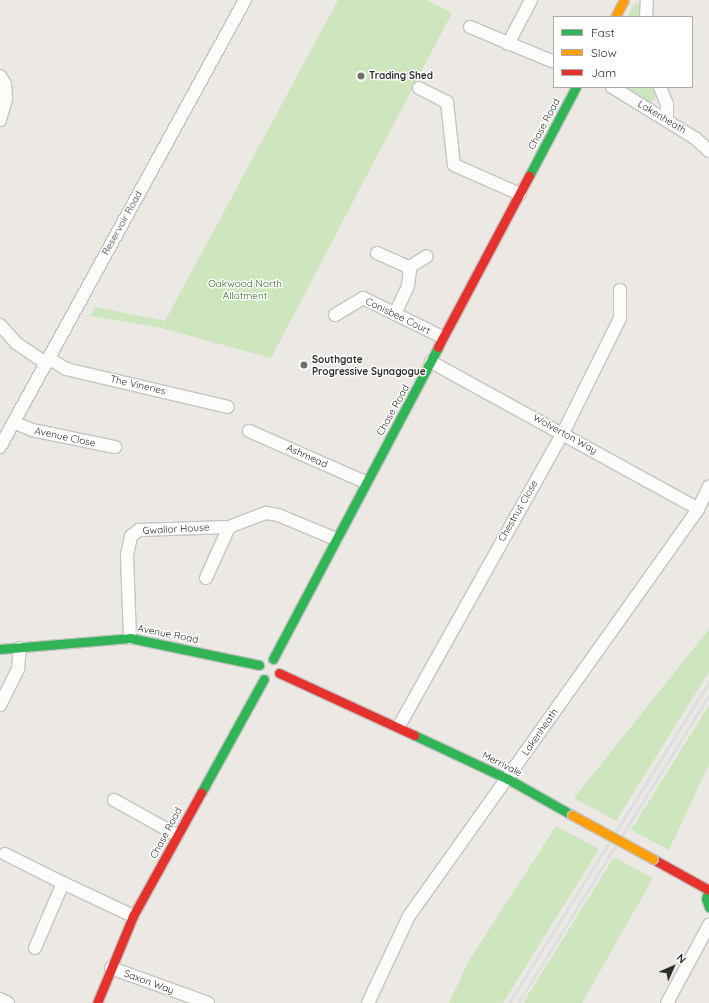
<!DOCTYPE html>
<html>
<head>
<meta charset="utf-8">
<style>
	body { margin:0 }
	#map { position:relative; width:709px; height:1003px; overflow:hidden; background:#ece8e4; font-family:Quicksand,sans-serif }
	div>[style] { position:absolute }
	.green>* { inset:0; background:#cee6be }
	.roads { filter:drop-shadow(1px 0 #c5c4c5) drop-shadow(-1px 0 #c5c4c5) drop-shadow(0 1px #c5c4c5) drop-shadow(0 -1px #c5c4c5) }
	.street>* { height:12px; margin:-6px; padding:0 6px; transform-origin:6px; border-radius:6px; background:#fcfcfb }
	.fast>* { height:9px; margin:-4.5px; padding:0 4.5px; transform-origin:4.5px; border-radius:4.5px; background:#30b455 }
	.slow>* { height:9px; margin:-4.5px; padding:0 4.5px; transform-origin:4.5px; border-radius:4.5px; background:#ff9f0a }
	.jam>* { height:9px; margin:-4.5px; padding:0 4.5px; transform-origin:4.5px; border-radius:4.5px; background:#e5322d }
	.rail>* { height:3px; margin:-1.5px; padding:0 1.5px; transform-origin:1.5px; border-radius:1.5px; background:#dfdfe1 }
	.bridges { filter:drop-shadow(1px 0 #c5c4c5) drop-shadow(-1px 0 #c5c4c5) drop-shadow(0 1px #c5c4c5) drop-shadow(0 -1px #c5c4c5) }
	.slow-bridge>* { height:9px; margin:-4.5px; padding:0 4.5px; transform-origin:4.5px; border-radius:4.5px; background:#ff9f0a }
	.dots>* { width:11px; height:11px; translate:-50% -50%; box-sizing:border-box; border:2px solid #fff; border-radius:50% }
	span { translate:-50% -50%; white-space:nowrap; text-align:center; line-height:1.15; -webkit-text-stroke:3px #fff; paint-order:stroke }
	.poi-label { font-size:10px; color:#2e2e2e; font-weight:700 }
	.left { translate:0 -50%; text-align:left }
	.street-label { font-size:10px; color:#2e2e2e }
	.park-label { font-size:10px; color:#2c6e1b }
	.legend { position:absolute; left:553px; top:16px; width:140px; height:72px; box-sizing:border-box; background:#fff; border:1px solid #ababab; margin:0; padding:5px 7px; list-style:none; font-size:12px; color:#2e2e2e }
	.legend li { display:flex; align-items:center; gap:8px; height:20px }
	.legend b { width:20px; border:1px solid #ababab }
	.north { position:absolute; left:653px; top:947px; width:40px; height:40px; -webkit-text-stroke:3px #fff; paint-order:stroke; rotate:45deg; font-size:11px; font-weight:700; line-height:16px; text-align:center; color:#2e2e2e }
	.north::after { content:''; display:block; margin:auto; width:14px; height:18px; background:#2e2e2e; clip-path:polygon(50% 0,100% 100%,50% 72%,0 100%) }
</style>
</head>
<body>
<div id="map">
	<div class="green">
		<div style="clip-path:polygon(338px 0,426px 0,452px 13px,271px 358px,161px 328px,90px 316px,95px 307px,165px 321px)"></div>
		<div style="clip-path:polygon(635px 3px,639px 4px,639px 17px,627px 17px)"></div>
		<div style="clip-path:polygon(624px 87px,653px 87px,656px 97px,651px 102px,647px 101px)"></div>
		<div style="clip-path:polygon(709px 629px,709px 672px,616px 821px,574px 798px)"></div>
		<div style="clip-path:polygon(709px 705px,709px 764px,669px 850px,631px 830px)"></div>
		<div style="clip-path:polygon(556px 826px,599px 849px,503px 1003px,449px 1003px,468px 962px)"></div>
		<div style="clip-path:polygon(614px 857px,653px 878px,582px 1003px,523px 1003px)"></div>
	</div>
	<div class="roads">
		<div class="street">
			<div style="left:646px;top:17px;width:17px;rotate:-87deg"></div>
			<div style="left:470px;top:27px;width:91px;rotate:22.6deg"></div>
			<div style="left:508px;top:44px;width:50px;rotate:-62.4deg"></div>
			<div style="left:0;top:76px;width:9px;rotate:58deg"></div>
			<div style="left:5px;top:84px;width:15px;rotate:86deg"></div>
			<div style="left:6px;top:99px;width:22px;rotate:106deg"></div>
			<div style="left:612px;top:87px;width:97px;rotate:31.6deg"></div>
			<div style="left:695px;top:138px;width:19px;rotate:43deg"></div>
			<div style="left:660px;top:87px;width:18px;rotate:68deg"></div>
			<div style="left:667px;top:104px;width:16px;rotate:90deg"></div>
			<div style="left:419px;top:88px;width:31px;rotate:27deg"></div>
			<div style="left:447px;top:102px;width:63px;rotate:83.7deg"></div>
			<div style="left:454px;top:165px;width:72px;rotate:23.7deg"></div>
			<div style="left:377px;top:253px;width:32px;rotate:24deg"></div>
			<div style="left:406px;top:266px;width:6px;rotate:51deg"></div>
			<div style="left:410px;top:271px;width:15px;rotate:98deg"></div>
			<div style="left:408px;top:286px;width:31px;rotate:115deg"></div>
			<div style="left:408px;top:268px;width:22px;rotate:-32deg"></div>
			<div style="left:335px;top:315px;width:33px;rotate:-31deg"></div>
			<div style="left:363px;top:298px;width:88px;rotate:26.3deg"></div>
			<div style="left:0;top:325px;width:24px;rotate:48deg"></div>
			<div style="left:16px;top:343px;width:37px;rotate:34deg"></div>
			<div style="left:50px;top:359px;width:19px;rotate:32deg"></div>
			<div style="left:66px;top:369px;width:166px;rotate:13.2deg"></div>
			<div style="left:431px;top:362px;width:305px;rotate:28.8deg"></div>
			<div style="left:15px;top:423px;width:18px;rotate:22deg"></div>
			<div style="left:32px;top:430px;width:85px;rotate:11.6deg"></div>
			<div style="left:249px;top:431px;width:127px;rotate:23.7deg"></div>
			<div style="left:0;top:447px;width:510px;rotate:-61.27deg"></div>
			<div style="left:206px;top:578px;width:56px;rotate:-65.7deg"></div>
			<div style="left:229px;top:527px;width:40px;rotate:-21deg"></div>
			<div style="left:266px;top:513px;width:12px;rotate:9deg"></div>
			<div style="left:278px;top:515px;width:63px;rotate:22.5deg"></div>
			<div style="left:130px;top:638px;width:83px;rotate:-92.1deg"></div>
			<div style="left:127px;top:555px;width:19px;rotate:-78deg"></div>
			<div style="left:131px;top:536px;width:10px;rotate:-37deg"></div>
			<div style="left:139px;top:530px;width:90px;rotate:-1.9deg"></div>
			<div style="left:0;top:705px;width:40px;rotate:-63.4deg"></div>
			<div style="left:18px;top:669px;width:21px;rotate:-85deg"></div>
			<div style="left:399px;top:726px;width:336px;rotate:-60.8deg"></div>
			<div style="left:563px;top:433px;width:128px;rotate:-63.6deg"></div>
			<div style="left:620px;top:318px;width:28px;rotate:-90deg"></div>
			<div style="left:114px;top:800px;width:72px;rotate:29.1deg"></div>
			<div style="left:5px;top:854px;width:65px;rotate:26.6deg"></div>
			<div style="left:35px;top:948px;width:71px;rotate:-66.7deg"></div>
			<div style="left:63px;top:883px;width:77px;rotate:25.2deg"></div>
			<div style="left:111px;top:968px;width:103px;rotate:19.8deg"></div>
			<div style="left:0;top:999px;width:9px;rotate:27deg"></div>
			<div style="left:368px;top:1003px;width:96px;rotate:-64.8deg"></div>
			<div style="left:409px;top:916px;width:499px;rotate:-54.6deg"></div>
			<div style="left:698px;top:509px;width:25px;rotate:-64deg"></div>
			<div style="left:667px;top:1003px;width:89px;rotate:-61.7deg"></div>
		</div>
		<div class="fast">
			<div style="left:529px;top:176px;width:101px;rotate:-62.2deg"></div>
			<div style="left:0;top:649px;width:130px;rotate:-4.8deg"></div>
			<div style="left:130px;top:638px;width:132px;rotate:11.8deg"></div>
			<div style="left:273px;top:659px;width:353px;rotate:-62.1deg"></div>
			<div style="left:414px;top:735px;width:104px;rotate:25.1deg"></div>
			<div style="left:508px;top:779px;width:73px;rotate:29.4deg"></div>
			<div style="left:201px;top:793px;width:130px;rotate:-61.1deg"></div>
			<div style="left:709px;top:889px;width:10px;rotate:107deg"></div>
			<div style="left:706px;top:899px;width:9px;rotate:69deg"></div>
		</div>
		<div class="slow">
			<div style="left:615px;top:17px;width:19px;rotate:-62deg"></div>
		</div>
		<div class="jam">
			<div style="left:438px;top:347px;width:194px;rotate:-62deg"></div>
			<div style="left:279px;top:673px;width:149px;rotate:24.7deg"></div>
			<div style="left:653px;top:859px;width:64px;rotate:29deg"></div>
			<div style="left:97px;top:1003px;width:94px;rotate:-67.5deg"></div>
			<div style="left:133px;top:916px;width:141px;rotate:-61.1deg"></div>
		</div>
	</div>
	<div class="rail">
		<div style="left:509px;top:1003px;width:378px;rotate:-58.1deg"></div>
		<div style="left:518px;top:1003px;width:362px;rotate:-58.2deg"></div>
	</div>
	<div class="bridges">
		<div class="slow-bridge">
			<div style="left:572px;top:815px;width:92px;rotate:28.5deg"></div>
		</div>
	</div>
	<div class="dots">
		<div style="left:361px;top:76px;background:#706f6e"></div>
		<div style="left:304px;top:365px;background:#706f6e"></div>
	</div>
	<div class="poi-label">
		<span class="left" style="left:369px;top:76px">Trading Shed</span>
		<span class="left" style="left:312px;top:365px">Southgate<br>Progressive Synagogue</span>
	</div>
	<div class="street-label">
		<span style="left:662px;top:117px;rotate:31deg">Lakenheath</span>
		<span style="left:544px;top:124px;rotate:-62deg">Chase Road</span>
		<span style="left:122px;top:223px;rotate:-61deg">Reservoir Road</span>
		<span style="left:398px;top:316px;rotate:26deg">Conisbee Court</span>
		<span style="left:138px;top:385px;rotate:13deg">The Vineries</span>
		<span style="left:393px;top:410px;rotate:-61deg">Chase Road</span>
		<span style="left:565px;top:434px;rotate:29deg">Wolverton Way</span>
		<span style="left:65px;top:437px;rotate:12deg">Avenue Close</span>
		<span style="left:307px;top:456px;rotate:24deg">Ashmead</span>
		<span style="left:518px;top:511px;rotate:-60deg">Chestnut Close</span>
		<span style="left:176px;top:529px;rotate:-3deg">Gwalior House</span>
		<span style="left:168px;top:634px;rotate:11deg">Avenue Road</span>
		<span style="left:540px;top:732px;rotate:-55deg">Lakenheath</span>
		<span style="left:502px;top:764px;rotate:27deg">Merrivale</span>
		<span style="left:166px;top:833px;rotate:-62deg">Chase Road</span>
		<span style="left:149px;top:982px;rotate:20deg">Saxon Way</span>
	</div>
	<div class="park-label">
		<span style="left:245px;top:289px">Oakwood North<br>Allotment</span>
	</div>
	<ul class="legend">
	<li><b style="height:5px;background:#30b455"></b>Fast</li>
	<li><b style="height:5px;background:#ff9f0a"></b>Slow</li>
	<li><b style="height:5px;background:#e5322d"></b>Jam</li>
	</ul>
	<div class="north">N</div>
</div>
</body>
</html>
